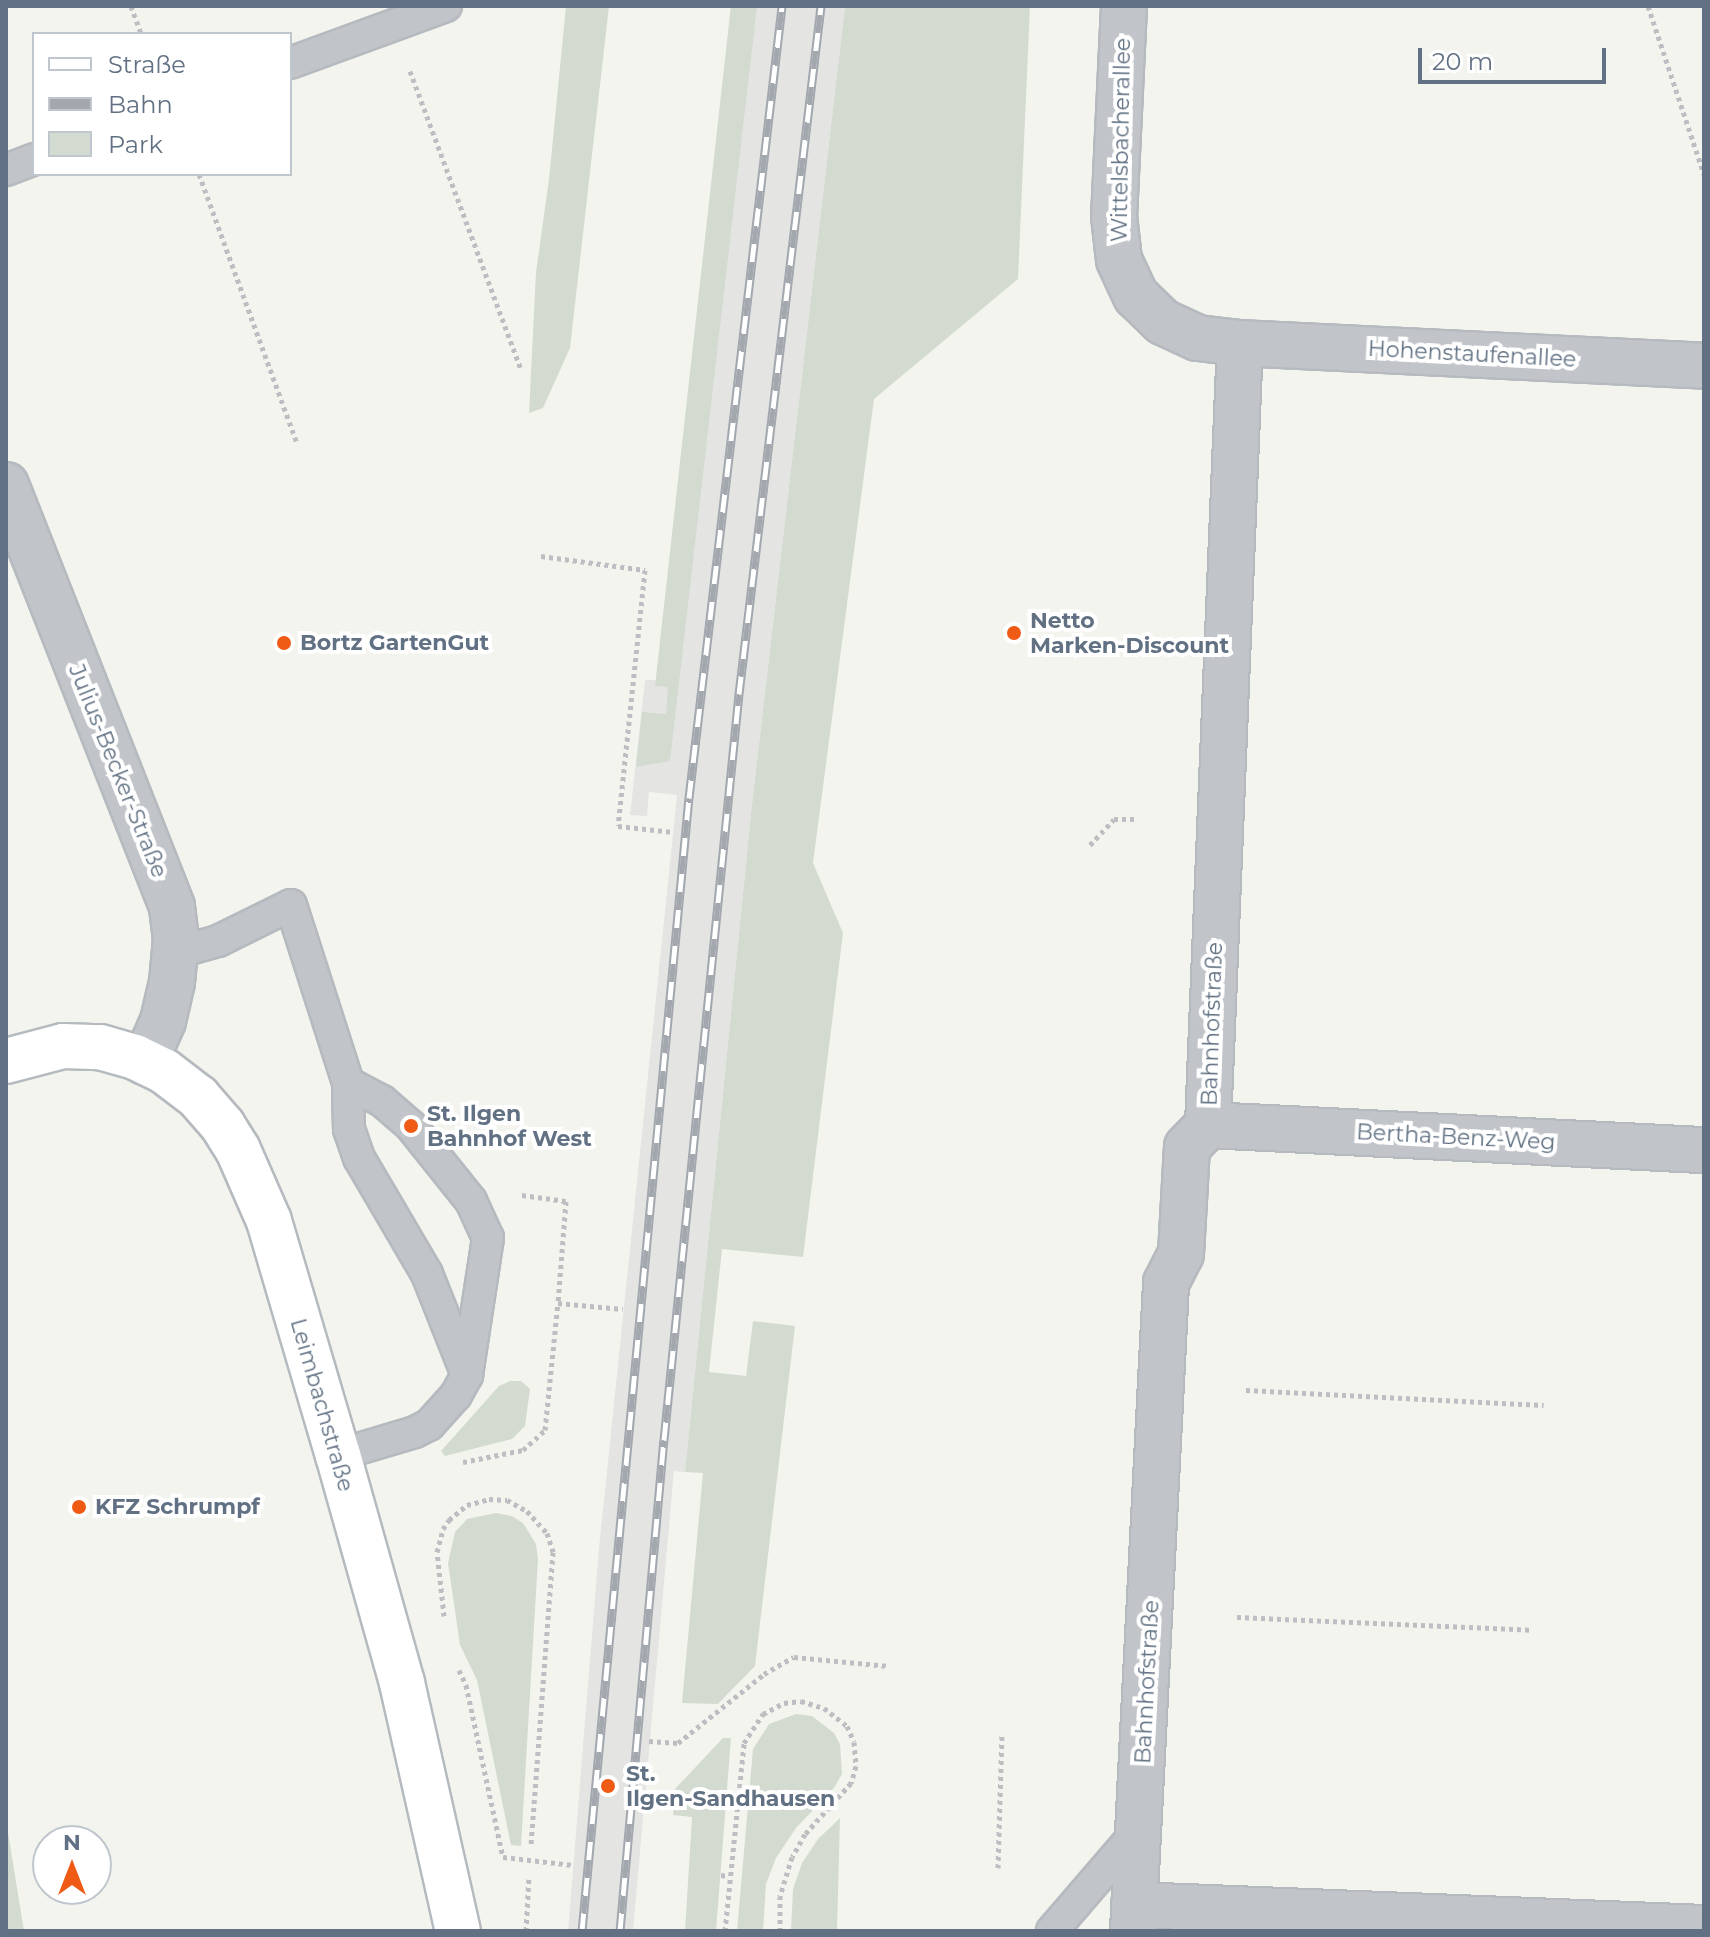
<!DOCTYPE html>
<html>
<head>
<meta charset="utf-8">
<style>
	body { margin:0 }
	#map { position:relative; width:1710px; height:1937px; overflow:hidden; background:#f4f4ef; font-family:Montserrat,sans-serif }
	div>[style] { position:absolute }
	.built>* { inset:0; background:#e4e5e3 }
	.green>* { inset:0; background:#d3dbd0 }
	.path>* { height:5px; margin-top:-2.5px; transform-origin:0; background:repeating-linear-gradient(90deg,#bdbec1 0 4px,transparent 0 8px) }
	.roads { filter:drop-shadow(2px 0 #b5babf) drop-shadow(-2px 0 #b5babf) drop-shadow(0 2px #b5babf) drop-shadow(0 -2px #b5babf) }
	.lane>* { height:30px; margin:-15px; padding:0 15px; transform-origin:15px; border-radius:15px; background:#c1c4c8 }
	.street>* { height:44px; margin:-22px; padding:0 22px; transform-origin:22px; border-radius:22px; background:#c1c4c8 }
	.secondary>* { height:44px; margin:-22px; padding:0 22px; transform-origin:22px; border-radius:22px; background:#fff }
	.rail>* { height:9px; margin-top:-4.5px; transform-origin:0; background:repeating-linear-gradient(90deg,#fff 0 18px,#a3a8af 0 36px); box-sizing:border-box; border-block:2px solid #a3a8af }
	.dots>* { width:22px; height:22px; translate:-50% -50%; box-sizing:border-box; border:4px solid #fff; border-radius:50% }
	span { translate:-50% -50%; white-space:nowrap; text-align:center; line-height:1.15; -webkit-text-stroke:8px #fff; paint-order:stroke }
	.street-label { font-size:22px; color:#617183 }
	.poi-label { font-size:22px; color:#617183; font-weight:700 }
	.left { translate:0 -50%; text-align:left }
	.frame { position:absolute; inset:0; border:8px solid #617183; pointer-events:none }
	.legend { position:absolute; left:32px; top:32px; width:260px; height:144px; box-sizing:border-box; background:#fff; border:2px solid #c0c6cd; margin:0; padding:10px 14px; list-style:none; font-size:24px; color:#617183 }
	.legend li { display:flex; align-items:center; gap:16px; height:40px }
	.legend b { width:40px; border:2px solid #c0c6cd }
	.north { position:absolute; left:32px; top:1825px; width:80px; height:80px; box-sizing:border-box; background:#fff; border:2px solid #c0c6cd; border-radius:50%; rotate:0deg; font-size:22px; font-weight:700; line-height:32px; text-align:center; color:#617183 }
	.north::after { content:''; display:block; margin:auto; width:28px; height:36px; background:#ef5a14; clip-path:polygon(50% 0,100% 100%,50% 72%,0 100%) }
	.scale { position:absolute; left:1418px; top:48px; width:188px; height:36px; box-sizing:border-box; border:4px solid #617183; border-top:0; padding-left:10px; font-size:24px; line-height:28px; white-space:nowrap; color:#617183; -webkit-text-stroke:6px #fff; paint-order:stroke }
</style>
</head>
<body>
<div id="map">
	<div class="built">
		<div style="clip-path:polygon(731px 6px,845px 6px,752px 804px,685px 1472px,674px 1471px,633px 1931px,568px 1931px,599px 1548px,677px 795px,649px 792px,647px 816px,630px 815px,645px 680px,656px 680px)"></div>
	</div>
	<div class="green">
		<div style="clip-path:polygon(566px 6px,609px 6px,570px 348px,543px 408px,529px 413px,536px 272px,549px 179px)"></div>
		<div style="clip-path:polygon(731px 6px,757px 6px,670px 761px,636px 767px,642px 712px,666px 714px,668px 687px,655px 686px)"></div>
		<div style="clip-path:polygon(845px 6px,1030px 6px,1018px 279px,874px 399px,813px 863px,843px 933px,803px 1257px,722px 1249px,709px 1372px,746px 1376px,753px 1321px,795px 1326px,755px 1666px,718px 1704px,682px 1703px,703px 1473px,685px 1472px,752px 804px)"></div>
		<div style="clip-path:polygon(510px 1381px,521px 1381px,530px 1389px,525px 1426px,512px 1439px,445px 1456px,441px 1451px,499px 1386px)"></div>
		<div style="clip-path:polygon(496px 1513px,512px 1516px,523px 1523px,536px 1544px,538px 1559px,521px 1846px,511px 1845px,477px 1680px,460px 1645px,448px 1563px,455px 1532px,467px 1519px)"></div>
		<div style="clip-path:polygon(796px 1714px,812px 1716px,834px 1733px,840px 1744px,842px 1774px,834px 1788px,796px 1828px,776px 1858px,766px 1884px,763px 1931px,737px 1931px,753px 1749px,769px 1724px)"></div>
		<div style="clip-path:polygon(723px 1738px,731px 1738px,716px 1931px,685px 1931px,692px 1817px,673px 1815px,675px 1789px)"></div>
		<div style="clip-path:polygon(840px 1818px,837px 1931px,791px 1931px,793px 1889px,802px 1863px,818px 1839px)"></div>
		<div style="clip-path:polygon(6px 1820px,24px 1931px,6px 1931px)"></div>
	</div>
	<div class="path">
		<div style="left:131px;top:6px;width:30px;rotate:70deg"></div>
		<div style="left:1648px;top:6px;width:177px;rotate:71.6deg"></div>
		<div style="left:410px;top:71px;width:319px;rotate:69.6deg"></div>
		<div style="left:199px;top:174px;width:286px;rotate:70deg"></div>
		<div style="left:541px;top:556px;width:105px;rotate:7.7deg"></div>
		<div style="left:645px;top:570px;width:257px;rotate:96deg"></div>
		<div style="left:618px;top:826px;width:55px;rotate:6.2deg"></div>
		<div style="left:1090px;top:845px;width:35px;rotate:-47deg"></div>
		<div style="left:1114px;top:819px;width:21px"></div>
		<div style="left:522px;top:1195px;width:44px;rotate:7.8deg"></div>
		<div style="left:566px;top:1201px;width:102px;rotate:94.5deg"></div>
		<div style="left:558px;top:1303px;width:65px;rotate:5.3deg"></div>
		<div style="left:1246px;top:1390px;width:298px;rotate:2.9deg"></div>
		<div style="left:463px;top:1462px;width:61px;rotate:-11.3deg"></div>
		<div style="left:523px;top:1450px;width:30px;rotate:-42deg"></div>
		<div style="left:545px;top:1430px;width:128px;rotate:-84.2deg"></div>
		<div style="left:444px;top:1616px;width:64px;rotate:-96.2deg"></div>
		<div style="left:437px;top:1552px;width:24px;rotate:-75deg"></div>
		<div style="left:443px;top:1529px;width:11px;rotate:-56deg"></div>
		<div style="left:449px;top:1520px;width:23px;rotate:-40deg"></div>
		<div style="left:467px;top:1505px;width:23px;rotate:-15deg"></div>
		<div style="left:489px;top:1499px;width:18px;rotate:3deg"></div>
		<div style="left:507px;top:1500px;width:23px;rotate:29deg"></div>
		<div style="left:527px;top:1511px;width:30px;rotate:48deg"></div>
		<div style="left:547px;top:1533px;width:20px;rotate:72deg"></div>
		<div style="left:553px;top:1552px;width:293px;rotate:94.3deg"></div>
		<div style="left:1237px;top:1617px;width:294px;rotate:2.5deg"></div>
		<div style="left:459px;top:1670px;width:17px;rotate:65deg"></div>
		<div style="left:466px;top:1685px;width:176px;rotate:77.9deg"></div>
		<div style="left:503px;top:1857px;width:70px;rotate:6.5deg"></div>
		<div style="left:649px;top:1741px;width:29px;rotate:4deg"></div>
		<div style="left:678px;top:1743px;width:110px;rotate:-38.7deg"></div>
		<div style="left:764px;top:1674px;width:34px;rotate:-30deg"></div>
		<div style="left:794px;top:1657px;width:95px;rotate:5.4deg"></div>
		<div style="left:998px;top:1868px;width:133px;rotate:-88.3deg"></div>
		<div style="left:721px;top:1875px;width:8px;rotate:7deg"></div>
		<div style="left:526px;top:1931px;width:55px;rotate:-86.9deg"></div>
		<div style="left:725px;top:1931px;width:189px;rotate:-84.2deg"></div>
		<div style="left:744px;top:1743px;width:35px;rotate:-57deg"></div>
		<div style="left:763px;top:1714px;width:24px;rotate:-28deg"></div>
		<div style="left:784px;top:1703px;width:17px;rotate:-7deg"></div>
		<div style="left:801px;top:1701px;width:24px;rotate:17deg"></div>
		<div style="left:824px;top:1708px;width:29px;rotate:38deg"></div>
		<div style="left:847px;top:1726px;width:17px;rotate:66deg"></div>
		<div style="left:854px;top:1742px;width:24px;rotate:85deg"></div>
		<div style="left:856px;top:1766px;width:18px;rotate:106deg"></div>
		<div style="left:851px;top:1783px;width:69px;rotate:132deg"></div>
		<div style="left:805px;top:1834px;width:26px;rotate:119deg"></div>
		<div style="left:792px;top:1857px;width:41px;rotate:107.1deg"></div>
		<div style="left:780px;top:1896px;width:35px;rotate:90deg"></div>
	</div>
	<div class="roads">
		<div class="lane">
			<div style="left:290px;top:63px;width:166px;rotate:-20.1deg"></div>
			<div style="left:6px;top:170px;width:30px;rotate:-21deg"></div>
			<div style="left:175px;top:953px;width:45px;rotate:-15.6deg"></div>
			<div style="left:218px;top:941px;width:81px;rotate:-26.3deg"></div>
			<div style="left:291px;top:905px;width:187px;rotate:72.2deg"></div>
			<div style="left:348px;top:1083px;width:46px;rotate:88.8deg"></div>
			<div style="left:349px;top:1129px;width:31px;rotate:71deg"></div>
			<div style="left:359px;top:1158px;width:134px;rotate:59.6deg"></div>
			<div style="left:427px;top:1274px;width:109px;rotate:68.4deg"></div>
			<div style="left:338px;top:1455px;width:80px;rotate:-16.6deg"></div>
			<div style="left:415px;top:1432px;width:16px;rotate:-27deg"></div>
			<div style="left:429px;top:1425px;width:40px;rotate:-48deg"></div>
			<div style="left:456px;top:1395px;width:23px;rotate:-61deg"></div>
			<div style="left:467px;top:1375px;width:139px;rotate:-81.3deg"></div>
			<div style="left:488px;top:1238px;width:41px;rotate:-114.7deg"></div>
			<div style="left:471px;top:1201px;width:96px;rotate:-128.7deg"></div>
			<div style="left:411px;top:1126px;width:38px;rotate:-139deg"></div>
			<div style="left:382px;top:1101px;width:38px;rotate:-152deg"></div>
			<div style="left:1052px;top:1931px;width:133px;rotate:-49.3deg"></div>
		</div>
		<div class="street">
			<div style="left:1124px;top:6px;width:210px;rotate:92.7deg"></div>
			<div style="left:1114px;top:216px;width:44px;rotate:83.5deg"></div>
			<div style="left:1119px;top:260px;width:40px;rotate:65deg"></div>
			<div style="left:1136px;top:296px;width:37px;rotate:44deg"></div>
			<div style="left:1163px;top:322px;width:38px;rotate:25deg"></div>
			<div style="left:1198px;top:338px;width:42px;rotate:6.8deg"></div>
			<div style="left:1240px;top:343px;width:465px;rotate:2.8deg"></div>
			<div style="left:6px;top:485px;width:453px;rotate:68.5deg"></div>
			<div style="left:172px;top:907px;width:32px;rotate:83deg"></div>
			<div style="left:176px;top:939px;width:43px;rotate:95.3deg"></div>
			<div style="left:172px;top:982px;width:40px;rotate:103deg"></div>
			<div style="left:163px;top:1021px;width:45px;rotate:113.7deg"></div>
			<div style="left:1208px;top:1125px;width:497px;rotate:2.9deg"></div>
			<div style="left:1134px;top:1905px;width:570px;rotate:2.31deg"></div>
			<div style="left:1133px;top:1931px;width:649px;rotate:-87.08deg"></div>
			<div style="left:1166px;top:1283px;width:33px;rotate:-63deg"></div>
			<div style="left:1181px;top:1254px;width:107px;rotate:-86.8deg"></div>
			<div style="left:1187px;top:1147px;width:30px;rotate:-46deg"></div>
			<div style="left:1208px;top:1125px;width:783px;rotate:-87.66deg"></div>
		</div>
		<div class="secondary">
			<div style="left:6px;top:1061px;width:59px;rotate:-14.7deg"></div>
			<div style="left:63px;top:1046px;width:37px;rotate:2deg"></div>
			<div style="left:100px;top:1047px;width:36px;rotate:16deg"></div>
			<div style="left:135px;top:1057px;width:32px;rotate:26deg"></div>
			<div style="left:164px;top:1071px;width:43px;rotate:37.4deg"></div>
			<div style="left:198px;top:1097px;width:38px;rotate:49deg"></div>
			<div style="left:223px;top:1126px;width:28px;rotate:58deg"></div>
			<div style="left:238px;top:1150px;width:77px;rotate:66.4deg"></div>
			<div style="left:269px;top:1221px;width:244px;rotate:73.6deg"></div>
			<div style="left:338px;top:1455px;width:237px;rotate:74.3deg"></div>
			<div style="left:402px;top:1683px;width:254px;rotate:77.3deg"></div>
		</div>
	</div>
	<div class="rail">
		<div style="left:582px;top:1931px;width:1138px;rotate:-84.61deg"></div>
		<div style="left:689px;top:798px;width:797px;rotate:-83.3deg"></div>
		<div style="left:620px;top:1931px;width:493px;rotate:-84.9deg"></div>
		<div style="left:664px;top:1440px;width:750px;rotate:-84.26deg"></div>
		<div style="left:739px;top:694px;width:693px;rotate:-83.2deg"></div>
	</div>
	<div class="dots">
		<div style="left:1014px;top:633px;background:#ef5a14"></div>
		<div style="left:284px;top:643px;background:#ef5a14"></div>
		<div style="left:411px;top:1126px;background:#ef5a14"></div>
		<div style="left:79px;top:1507px;background:#ef5a14"></div>
		<div style="left:608px;top:1786px;background:#ef5a14"></div>
	</div>
	<div class="street-label">
		<span style="left:1121px;top:140px;rotate:-89deg">Wittelsbacherallee</span>
		<span style="left:1472px;top:354px;rotate:3deg">Hohenstaufenallee</span>
		<span style="left:118px;top:771px;rotate:68deg">Julius-Becker-Straße</span>
		<span style="left:1212px;top:1024px;rotate:-88deg">Bahnhofstraße</span>
		<span style="left:1456px;top:1137px;rotate:3deg">Bertha-Benz-Weg</span>
		<span style="left:322px;top:1405px;rotate:74deg">Leimbachstraße</span>
		<span style="left:1147px;top:1682px;rotate:-87deg">Bahnhofstraße</span>
	</div>
	<div class="poi-label">
		<span class="left" style="left:1030px;top:633px">Netto<br>Marken-Discount</span>
		<span class="left" style="left:300px;top:643px">Bortz GartenGut</span>
		<span class="left" style="left:427px;top:1126px">St. Ilgen<br>Bahnhof West</span>
		<span class="left" style="left:95px;top:1507px">KFZ Schrumpf</span>
		<span class="left" style="left:626px;top:1786px">St.<br>Ilgen-Sandhausen</span>
	</div>
	<div class="frame"></div>
	<ul class="legend">
	<li><b style="height:10px;background:#fff"></b>Straße</li>
	<li><b style="height:10px;background:#a3a8af"></b>Bahn</li>
	<li><b style="height:22px;background:#d3dbd0"></b>Park</li>
	</ul>
	<div class="north">N</div>
	<div class="scale">20 m</div>
</div>
</body>
</html>
